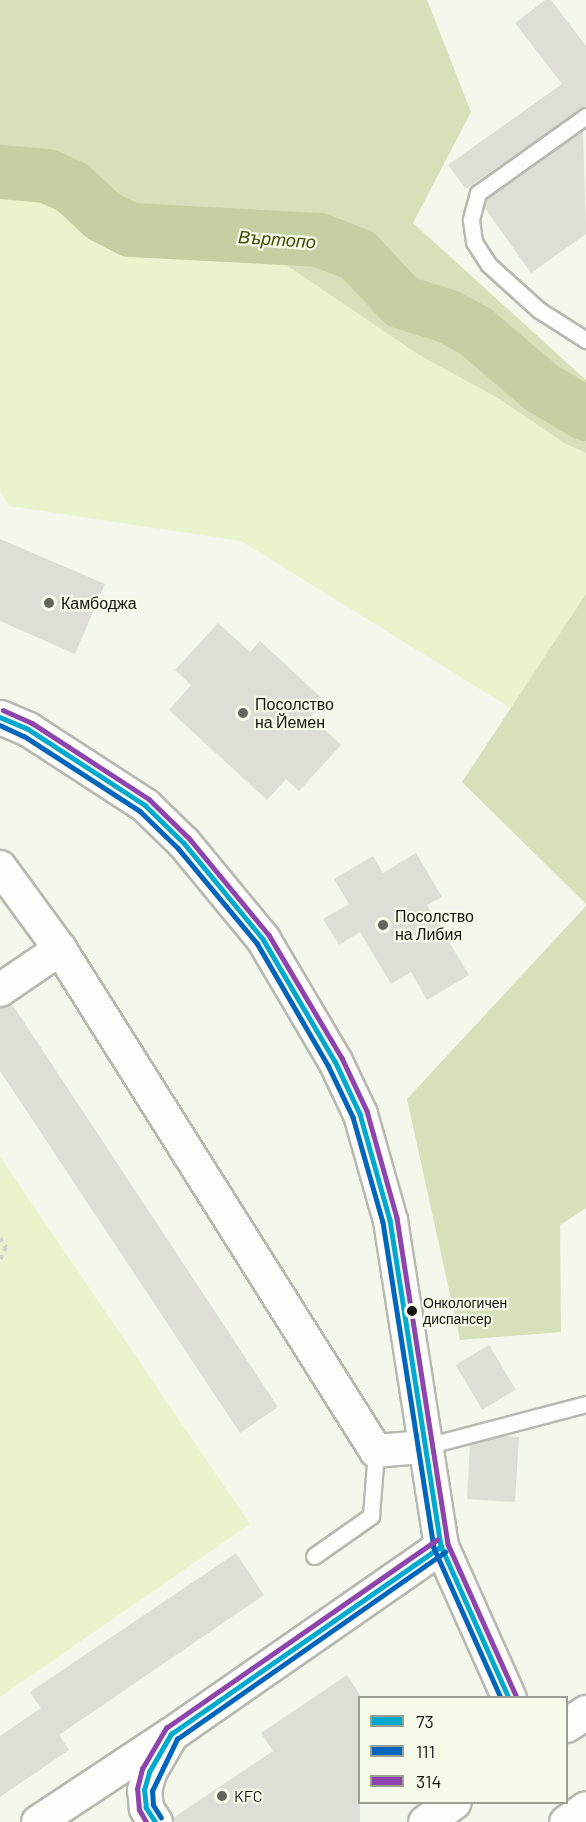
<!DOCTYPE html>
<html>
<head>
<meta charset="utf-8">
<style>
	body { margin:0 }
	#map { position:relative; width:586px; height:1822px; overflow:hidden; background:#f4f7ec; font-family:Barlow,sans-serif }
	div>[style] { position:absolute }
	.green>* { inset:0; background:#e9f4cd }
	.forest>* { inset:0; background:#d6e1ba }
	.river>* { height:54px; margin:-27px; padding:0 27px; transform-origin:27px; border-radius:27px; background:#c4d0a2 }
	.building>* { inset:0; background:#dddfd6; transform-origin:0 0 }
	.path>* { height:4px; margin-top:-2px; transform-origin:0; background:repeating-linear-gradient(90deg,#cfd1cd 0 4.5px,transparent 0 9px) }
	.roads { filter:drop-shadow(2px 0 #b7b9b1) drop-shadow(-2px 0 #b7b9b1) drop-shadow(0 2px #b7b9b1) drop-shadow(0 -2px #b7b9b1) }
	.lane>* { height:15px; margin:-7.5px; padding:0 7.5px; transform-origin:7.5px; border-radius:7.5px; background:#fdfefc }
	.street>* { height:32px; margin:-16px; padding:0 16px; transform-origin:16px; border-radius:16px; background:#fdfefc }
	.secondary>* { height:33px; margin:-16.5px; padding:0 16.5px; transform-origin:16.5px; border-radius:16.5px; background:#fdfefc }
	.bus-1>* { height:4.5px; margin:-2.25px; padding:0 2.25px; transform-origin:2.25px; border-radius:2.25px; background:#00a9ce }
	.bus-2>* { height:4.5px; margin:-2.25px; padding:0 2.25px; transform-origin:2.25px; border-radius:2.25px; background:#0065bd }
	.bus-3>* { height:4.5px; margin:-2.25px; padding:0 2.25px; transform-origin:2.25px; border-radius:2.25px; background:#8e44ad }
	.dots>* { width:16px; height:16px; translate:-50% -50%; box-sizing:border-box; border:3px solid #f5fbe8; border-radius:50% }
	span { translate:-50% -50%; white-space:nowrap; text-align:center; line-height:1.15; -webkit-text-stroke:4.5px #f5fbe8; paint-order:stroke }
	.bus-label { font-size:14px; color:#14160f }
	.left { translate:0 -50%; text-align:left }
	.poi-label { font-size:16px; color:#14160f }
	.water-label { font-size:18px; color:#3f4c04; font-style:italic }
	.legend { position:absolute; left:358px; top:1696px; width:210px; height:108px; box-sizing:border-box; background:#f5fbe8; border:2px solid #9b9f91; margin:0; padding:8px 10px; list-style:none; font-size:18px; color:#14160f }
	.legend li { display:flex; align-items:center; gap:12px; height:30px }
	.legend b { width:30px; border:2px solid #9b9f91 }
</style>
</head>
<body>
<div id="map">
	<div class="green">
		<div style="clip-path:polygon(0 194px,39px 197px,102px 245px,180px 256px,273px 256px,419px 355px,499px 398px,564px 443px,586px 453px,586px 594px,512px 709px,241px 541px,9px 506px,0 492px)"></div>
		<div style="clip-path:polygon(0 1157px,250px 1524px,0 1697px)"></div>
	</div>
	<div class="forest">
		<div style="clip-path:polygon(0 0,427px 0,471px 112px,413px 223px,586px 380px,586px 453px,564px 443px,498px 398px,419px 355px,273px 256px,180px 256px,102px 245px,39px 197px,0 194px)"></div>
		<div style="clip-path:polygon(586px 594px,586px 904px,462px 782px)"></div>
		<div style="clip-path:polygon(586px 906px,586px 1208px,560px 1225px,561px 1332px,460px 1340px,407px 1099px)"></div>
	</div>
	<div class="river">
		<div style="left:0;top:172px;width:47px;rotate:4.9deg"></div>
		<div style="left:47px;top:176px;width:27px;rotate:24deg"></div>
		<div style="left:72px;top:187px;width:42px;rotate:43.1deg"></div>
		<div style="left:103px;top:216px;width:31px;rotate:27deg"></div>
		<div style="left:131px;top:230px;width:188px;rotate:3deg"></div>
		<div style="left:319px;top:240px;width:42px;rotate:21deg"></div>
		<div style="left:358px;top:255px;width:64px;rotate:46.9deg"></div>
		<div style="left:402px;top:302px;width:47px;rotate:17.3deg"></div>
		<div style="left:447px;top:316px;width:32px;rotate:28deg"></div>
		<div style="left:475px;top:331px;width:88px;rotate:40.4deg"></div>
		<div style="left:542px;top:388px;width:51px;rotate:30.6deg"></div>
	</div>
	<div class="building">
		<div style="clip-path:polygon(545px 0,551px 0,586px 46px,586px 106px,466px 189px,448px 165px,562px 84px,515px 23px)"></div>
		<div style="clip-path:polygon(583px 130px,586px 234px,531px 273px,484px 207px,487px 199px)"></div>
		<div style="clip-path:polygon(0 539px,105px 584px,75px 654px,0 621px)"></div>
		<div style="clip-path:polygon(218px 623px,250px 652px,260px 641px,325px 701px,311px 716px,341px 745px,299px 791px,286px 779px,267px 800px,169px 710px,191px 685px,175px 670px)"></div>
		<div style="clip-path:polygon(416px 853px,442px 897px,427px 905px,469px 975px,427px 1000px,411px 972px,391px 984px,360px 932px,339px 945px,323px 919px,349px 904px,334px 879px,373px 856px,383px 873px)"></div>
		<div style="clip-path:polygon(12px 1004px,278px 1407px,240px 1433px,0 1071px,0 1008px)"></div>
		<div style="left:489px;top:1345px;width:52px;height:39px;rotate:59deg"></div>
		<div style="clip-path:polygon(501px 1436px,519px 1437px,515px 1502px,467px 1499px,470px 1444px)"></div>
		<div style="clip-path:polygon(236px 1553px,264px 1595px,59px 1735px,69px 1750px,0 1797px,0 1736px,41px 1708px,30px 1692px)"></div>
		<div style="clip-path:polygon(347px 1675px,360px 1695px,360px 1822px,174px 1822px,173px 1818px,273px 1751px,261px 1733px)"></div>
	</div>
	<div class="path">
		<div style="left:0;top:1238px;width:11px;rotate:56deg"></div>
		<div style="left:6px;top:1247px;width:15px;rotate:113deg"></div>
	</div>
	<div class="roads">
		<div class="lane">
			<div style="left:586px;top:116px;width:133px;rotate:144.5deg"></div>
			<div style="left:478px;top:193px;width:28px;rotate:105deg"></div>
			<div style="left:471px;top:220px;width:22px;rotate:82deg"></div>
			<div style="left:474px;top:242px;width:27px;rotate:57deg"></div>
			<div style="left:489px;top:265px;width:67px;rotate:42deg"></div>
			<div style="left:539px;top:310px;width:56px;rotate:32.6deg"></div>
			<div style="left:422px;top:1447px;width:170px;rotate:-14.7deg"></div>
			<div style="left:314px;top:1556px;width:70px;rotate:-35.1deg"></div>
			<div style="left:371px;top:1516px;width:65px;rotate:-85.6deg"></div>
		</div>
		<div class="street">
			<div style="left:0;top:867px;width:102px;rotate:53.8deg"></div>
			<div style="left:60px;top:949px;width:593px;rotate:57.81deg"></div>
			<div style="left:376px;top:1451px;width:46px;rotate:-5deg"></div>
			<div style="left:0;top:990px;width:73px;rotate:-34.3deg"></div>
			<div style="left:38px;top:1822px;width:159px;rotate:-33.5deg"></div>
		</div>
		<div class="secondary">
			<div style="left:0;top:717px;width:30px;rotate:23deg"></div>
			<div style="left:28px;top:729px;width:140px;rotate:33deg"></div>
			<div style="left:145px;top:805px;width:54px;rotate:44.3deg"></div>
			<div style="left:184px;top:843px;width:124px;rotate:50.5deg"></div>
			<div style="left:263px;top:939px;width:142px;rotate:59.5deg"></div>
			<div style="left:335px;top:1061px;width:59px;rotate:64.7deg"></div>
			<div style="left:360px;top:1114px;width:110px;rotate:74.2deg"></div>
			<div style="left:390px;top:1220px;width:330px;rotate:81.1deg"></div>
			<div style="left:441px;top:1546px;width:167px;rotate:65.9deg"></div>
			<div style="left:566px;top:1725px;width:24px;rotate:-33deg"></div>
			<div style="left:155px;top:1822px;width:17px;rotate:-123deg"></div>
			<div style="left:146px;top:1808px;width:18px;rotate:-96deg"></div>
			<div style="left:144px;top:1790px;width:19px;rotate:-74deg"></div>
			<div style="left:149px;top:1772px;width:44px;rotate:-59.9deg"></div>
			<div style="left:171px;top:1734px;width:329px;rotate:-34.8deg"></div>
			<div style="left:425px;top:1822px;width:35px;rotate:-35deg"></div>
			<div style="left:566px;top:1822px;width:24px;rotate:-35deg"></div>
		</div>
	</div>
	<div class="bus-1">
		<div style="left:0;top:717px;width:30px;rotate:23deg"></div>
		<div style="left:28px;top:729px;width:140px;rotate:33deg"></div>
		<div style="left:145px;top:805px;width:54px;rotate:44.3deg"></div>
		<div style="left:184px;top:843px;width:124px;rotate:50.5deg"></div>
		<div style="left:263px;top:939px;width:142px;rotate:59.5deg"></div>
		<div style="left:335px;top:1061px;width:59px;rotate:64.7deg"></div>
		<div style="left:360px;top:1114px;width:110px;rotate:74.2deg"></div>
		<div style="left:390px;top:1220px;width:330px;rotate:81.1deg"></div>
		<div style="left:441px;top:1546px;width:167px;rotate:65.9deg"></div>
		<div style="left:155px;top:1822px;width:17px;rotate:-123deg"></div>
		<div style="left:146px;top:1808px;width:18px;rotate:-96deg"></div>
		<div style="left:144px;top:1790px;width:19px;rotate:-74deg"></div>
		<div style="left:149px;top:1772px;width:44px;rotate:-59.9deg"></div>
		<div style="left:171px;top:1734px;width:329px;rotate:-34.8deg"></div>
	</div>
	<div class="bus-2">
		<div style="left:0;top:725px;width:26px;rotate:25deg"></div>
		<div style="left:24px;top:736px;width:138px;rotate:32.9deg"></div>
		<div style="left:140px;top:811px;width:53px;rotate:44.2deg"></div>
		<div style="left:178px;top:848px;width:124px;rotate:50.3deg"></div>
		<div style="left:257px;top:943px;width:141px;rotate:59.8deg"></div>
		<div style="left:328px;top:1065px;width:58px;rotate:64.3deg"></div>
		<div style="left:353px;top:1117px;width:109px;rotate:74.1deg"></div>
		<div style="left:383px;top:1222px;width:330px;rotate:81.1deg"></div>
		<div style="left:434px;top:1548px;width:164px;rotate:65.9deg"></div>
		<div style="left:161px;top:1818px;width:15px;rotate:-122deg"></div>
		<div style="left:153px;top:1805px;width:14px;rotate:-94deg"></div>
		<div style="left:152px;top:1791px;width:58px;rotate:-64.3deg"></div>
		<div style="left:177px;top:1739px;width:327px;rotate:-34.9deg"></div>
	</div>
	<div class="bus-3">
		<div style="left:3px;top:710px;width:32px;rotate:24deg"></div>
		<div style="left:32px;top:723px;width:140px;rotate:33deg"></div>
		<div style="left:149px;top:799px;width:56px;rotate:44.3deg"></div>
		<div style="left:189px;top:838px;width:126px;rotate:50.5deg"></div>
		<div style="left:269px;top:935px;width:143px;rotate:59.3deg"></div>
		<div style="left:342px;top:1058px;width:59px;rotate:64.7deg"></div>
		<div style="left:367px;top:1111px;width:111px;rotate:74.3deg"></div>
		<div style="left:397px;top:1218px;width:330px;rotate:81.1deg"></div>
		<div style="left:448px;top:1544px;width:166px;rotate:65.8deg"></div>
		<div style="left:146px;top:1822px;width:14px;rotate:-120deg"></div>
		<div style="left:139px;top:1810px;width:21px;rotate:-95deg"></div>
		<div style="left:137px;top:1789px;width:21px;rotate:-76deg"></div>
		<div style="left:142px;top:1769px;width:48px;rotate:-59.7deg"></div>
		<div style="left:166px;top:1728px;width:330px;rotate:-34.8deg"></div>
	</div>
	<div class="dots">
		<div style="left:49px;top:603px;background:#62655c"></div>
		<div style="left:243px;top:713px;background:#62655c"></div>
		<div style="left:383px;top:925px;background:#62655c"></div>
		<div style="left:412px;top:1311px;background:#14160f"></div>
		<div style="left:222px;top:1796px;background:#62655c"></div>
	</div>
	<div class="bus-label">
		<span class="left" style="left:423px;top:1311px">Онкологичен<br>диспансер</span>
	</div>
	<div class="poi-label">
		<span class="left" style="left:61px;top:603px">Камбоджа</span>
		<span class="left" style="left:255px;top:713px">Посолство<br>на Йемен</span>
		<span class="left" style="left:395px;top:925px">Посолство<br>на Либия</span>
		<span class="left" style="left:234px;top:1796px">KFC</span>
	</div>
	<div class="water-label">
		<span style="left:277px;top:239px;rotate:4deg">Въртопо</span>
	</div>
	<ul class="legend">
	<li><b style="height:8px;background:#00a9ce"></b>73</li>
	<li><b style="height:8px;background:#0065bd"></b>111</li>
	<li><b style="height:8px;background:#8e44ad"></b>314</li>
	</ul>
</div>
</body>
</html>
